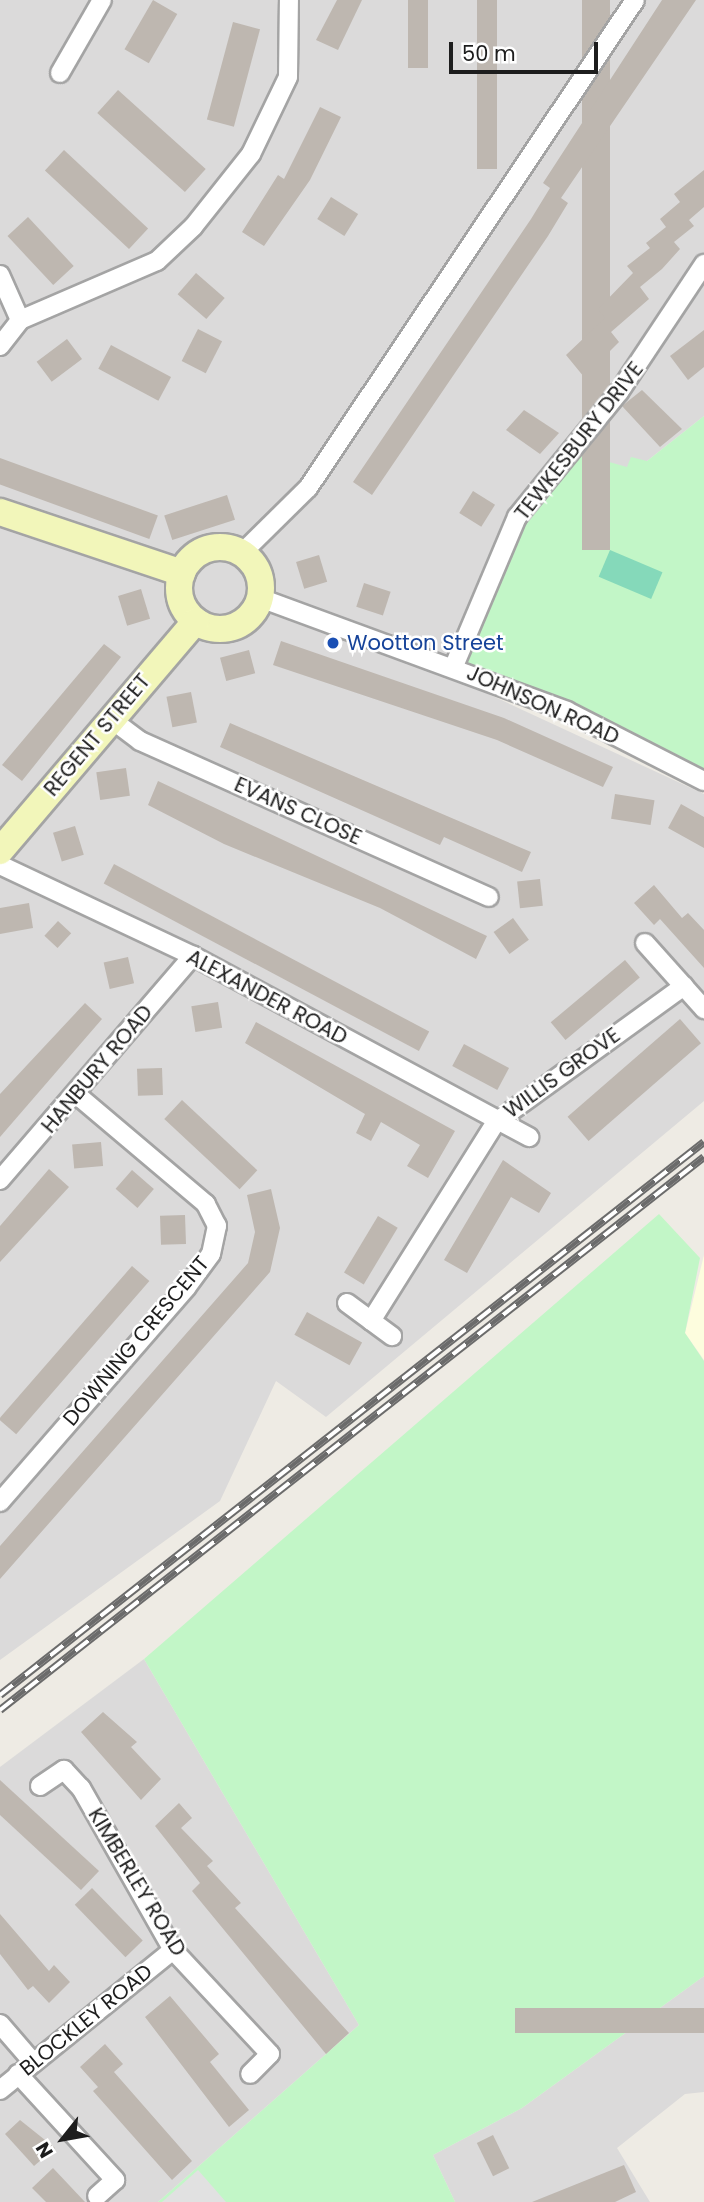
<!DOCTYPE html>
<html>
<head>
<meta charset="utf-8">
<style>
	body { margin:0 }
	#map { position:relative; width:704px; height:2202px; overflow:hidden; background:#eeebe4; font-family:Poppins,sans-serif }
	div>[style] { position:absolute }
	.residential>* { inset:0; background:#dbdada }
	.education>* { inset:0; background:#fdfdde }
	.park>* { inset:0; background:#c2f6c7 }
	.pitch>* { inset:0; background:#85d9ba; transform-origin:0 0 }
	.parking>* { inset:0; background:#e1e1e1 }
	.building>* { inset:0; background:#beb7b0; transform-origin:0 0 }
	.roads { filter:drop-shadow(2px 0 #a4a4a4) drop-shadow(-2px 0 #a4a4a4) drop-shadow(0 2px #a4a4a4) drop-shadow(0 -2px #a4a4a4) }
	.street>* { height:18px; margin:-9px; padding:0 9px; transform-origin:9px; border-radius:9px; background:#fff }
	.secondary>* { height:26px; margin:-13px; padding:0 13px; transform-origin:13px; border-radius:13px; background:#f2f6ba }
	.secondary>.ring { margin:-13px; padding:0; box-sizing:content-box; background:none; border:26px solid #f2f6ba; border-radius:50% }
	.rail>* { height:8px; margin-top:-4px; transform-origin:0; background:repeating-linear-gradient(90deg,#fff 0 16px,#6b6b6b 0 32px); box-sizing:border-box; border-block:2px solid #6b6b6b }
	.dots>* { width:19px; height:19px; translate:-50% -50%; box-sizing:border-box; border:4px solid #fff; border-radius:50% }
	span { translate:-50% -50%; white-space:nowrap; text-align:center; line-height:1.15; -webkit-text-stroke:5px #fff; paint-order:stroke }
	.street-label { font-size:21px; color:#1d1d1d }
	.transit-label { font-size:21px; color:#164399 }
	.left { translate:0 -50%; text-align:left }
	.north { position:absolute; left:28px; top:2104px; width:70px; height:70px; -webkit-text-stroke:5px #fff; paint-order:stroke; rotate:239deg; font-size:19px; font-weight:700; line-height:28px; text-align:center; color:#1d1d1d }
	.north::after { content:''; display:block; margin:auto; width:24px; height:32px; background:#1d1d1d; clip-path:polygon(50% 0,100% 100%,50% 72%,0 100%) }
	.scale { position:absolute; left:449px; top:42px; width:149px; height:32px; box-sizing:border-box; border:4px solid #1d1d1d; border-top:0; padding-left:9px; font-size:21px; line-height:24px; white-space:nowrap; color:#1d1d1d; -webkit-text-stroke:5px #fff; paint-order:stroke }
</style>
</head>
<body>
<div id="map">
	<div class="residential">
		<div style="clip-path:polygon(0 0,704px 0,704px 416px,647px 461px,627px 467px,445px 674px,704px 794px,704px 1101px,326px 1417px,276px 1381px,220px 1501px,0 1660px)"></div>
		<div style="clip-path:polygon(144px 1659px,359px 2025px,158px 2202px,0 2202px,0 1767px)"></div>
		<div style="clip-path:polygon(704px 1976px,704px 2092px,685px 2094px,617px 2148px,650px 2202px,455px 2202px,433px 2155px,522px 2108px)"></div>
	</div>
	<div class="education">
		<div style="clip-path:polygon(704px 1255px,704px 1360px,685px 1333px)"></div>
	</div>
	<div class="park">
		<div style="clip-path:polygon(704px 416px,704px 774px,460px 663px,522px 520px,577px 453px,627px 467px,631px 457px,647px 461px)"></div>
		<div style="clip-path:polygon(659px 1214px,700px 1258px,685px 1333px,704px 1361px,704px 1976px,522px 2108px,433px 2155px,455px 2202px,158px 2202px,359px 2025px,144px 1659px)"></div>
	</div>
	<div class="pitch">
		<div style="left:610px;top:550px;width:57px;height:29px;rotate:23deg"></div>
	</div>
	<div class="parking">
		<div style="clip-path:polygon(198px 2170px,226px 2202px,162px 2202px)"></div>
	</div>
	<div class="building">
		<div style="left:153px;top:0;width:28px;height:57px;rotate:30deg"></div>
		<div style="clip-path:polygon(337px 0,362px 0,338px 50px,316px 40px)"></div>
		<div style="left:408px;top:0;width:20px;height:68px"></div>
		<div style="left:477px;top:0;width:20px;height:169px"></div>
		<div style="left:582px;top:0;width:28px;height:550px"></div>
		<div style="clip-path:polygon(662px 0,696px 0,561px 198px,568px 203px,548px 236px,372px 495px,353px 482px,531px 219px,550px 188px,543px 183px)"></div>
		<div style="left:233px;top:22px;width:28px;height:101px;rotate:15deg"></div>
		<div style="left:118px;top:90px;width:118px;height:31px;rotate:42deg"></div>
		<div style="clip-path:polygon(320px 107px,341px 117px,310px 180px,264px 246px,242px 232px,278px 175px,284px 179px)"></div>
		<div style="left:64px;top:150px;width:115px;height:28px;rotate:43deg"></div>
		<div style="clip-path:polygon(704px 170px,704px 207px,689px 220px,694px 226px,674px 242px,680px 249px,662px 269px,640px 287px,649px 299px,611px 332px,619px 342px,584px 377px,566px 355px,605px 318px,598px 309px,633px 273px,627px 266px,650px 248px,646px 243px,666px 227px,660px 219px,680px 202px,674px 194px)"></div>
		<div style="left:331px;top:197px;width:32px;height:26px;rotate:32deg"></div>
		<div style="left:28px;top:217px;width:67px;height:28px;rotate:47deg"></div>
		<div style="left:196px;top:273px;width:38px;height:28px;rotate:41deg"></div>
		<div style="left:198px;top:329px;width:27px;height:36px;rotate:27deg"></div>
		<div style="clip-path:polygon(704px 330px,704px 367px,688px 380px,670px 356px)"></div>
		<div style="left:67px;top:339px;width:25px;height:38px;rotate:53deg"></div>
		<div style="left:111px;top:345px;width:68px;height:27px;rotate:28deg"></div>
		<div style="clip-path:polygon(642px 390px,682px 429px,660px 447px,622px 406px)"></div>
		<div style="clip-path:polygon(524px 410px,559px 433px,540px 454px,506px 430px)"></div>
		<div style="left:0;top:458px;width:168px;height:25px;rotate:20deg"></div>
		<div style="left:473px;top:491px;width:26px;height:26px;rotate:32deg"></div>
		<div style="left:227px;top:495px;width:26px;height:66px;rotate:72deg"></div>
		<div style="left:319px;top:555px;width:28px;height:24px;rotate:73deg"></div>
		<div style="left:364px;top:583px;width:28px;height:25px;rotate:18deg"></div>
		<div style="left:141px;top:589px;width:31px;height:24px;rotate:73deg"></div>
		<div style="clip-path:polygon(281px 641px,504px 718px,613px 767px,603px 787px,497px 740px,273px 665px)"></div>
		<div style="clip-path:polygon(104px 644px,121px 657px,22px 781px,2px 765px)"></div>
		<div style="left:249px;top:650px;width:24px;height:30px;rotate:75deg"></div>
		<div style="left:191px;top:692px;width:31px;height:25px;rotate:79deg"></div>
		<div style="clip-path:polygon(230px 723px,531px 852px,522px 872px,444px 837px,440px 845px,220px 747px)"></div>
		<div style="left:126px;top:768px;width:28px;height:30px;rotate:82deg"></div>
		<div style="clip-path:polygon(158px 781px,487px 936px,476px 959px,380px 908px,224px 844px,148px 805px)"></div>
		<div style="left:615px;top:794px;width:40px;height:25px;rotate:9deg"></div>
		<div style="clip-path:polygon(681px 804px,704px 817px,704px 848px,668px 828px)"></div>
		<div style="left:75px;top:826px;width:30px;height:23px;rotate:73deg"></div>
		<div style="left:114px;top:864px;width:357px;height:22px;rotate:28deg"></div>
		<div style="left:540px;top:879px;width:27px;height:23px;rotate:84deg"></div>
		<div style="clip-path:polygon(654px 885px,682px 918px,688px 913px,704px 930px,704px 968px,660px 919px,654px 925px,634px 903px)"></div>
		<div style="clip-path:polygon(29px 903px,33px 928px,0 934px,0 908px)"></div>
		<div style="left:513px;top:918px;width:27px;height:24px;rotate:54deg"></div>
		<div style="left:58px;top:921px;width:18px;height:20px;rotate:43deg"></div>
		<div style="left:128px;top:957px;width:27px;height:25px;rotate:77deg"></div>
		<div style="left:625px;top:960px;width:23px;height:97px;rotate:50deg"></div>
		<div style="left:218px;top:1002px;width:26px;height:27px;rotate:81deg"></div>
		<div style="clip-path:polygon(85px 1003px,102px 1019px,0 1137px,0 1094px)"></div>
		<div style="left:680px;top:1019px;width:32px;height:149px;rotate:49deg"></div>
		<div style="clip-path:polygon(256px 1022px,455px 1131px,428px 1178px,407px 1166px,420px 1145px,381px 1122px,371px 1141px,356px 1133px,365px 1114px,245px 1043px)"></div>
		<div style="left:464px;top:1044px;width:51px;height:25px;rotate:28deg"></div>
		<div style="left:162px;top:1068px;width:27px;height:25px;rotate:88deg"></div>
		<div style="left:182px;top:1100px;width:103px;height:26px;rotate:43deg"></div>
		<div style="left:101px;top:1142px;width:24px;height:29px;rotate:85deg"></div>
		<div style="clip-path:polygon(503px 1160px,551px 1193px,539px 1213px,511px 1197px,467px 1273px,444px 1260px)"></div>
		<div style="clip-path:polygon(49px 1169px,69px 1187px,0 1262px,0 1226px)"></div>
		<div style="left:132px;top:1170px;width:29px;height:25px;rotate:41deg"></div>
		<div style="clip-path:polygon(271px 1189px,280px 1228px,270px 1272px,0 1579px,0 1546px,248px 1263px,255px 1232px,247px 1195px)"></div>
		<div style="left:185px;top:1215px;width:29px;height:25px;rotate:88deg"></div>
		<div style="left:378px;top:1216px;width:23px;height:66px;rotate:31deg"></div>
		<div style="left:132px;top:1266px;width:23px;height:203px;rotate:41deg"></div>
		<div style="left:307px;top:1312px;width:63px;height:26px;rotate:29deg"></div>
		<div style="clip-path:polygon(103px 1712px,137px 1742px,131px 1747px,161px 1779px,141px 1800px,81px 1732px)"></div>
		<div style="clip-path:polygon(0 1780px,99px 1871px,81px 1890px,0 1815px)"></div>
		<div style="clip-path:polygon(179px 1803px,192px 1818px,181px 1828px,213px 1861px,207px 1866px,241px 1903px,235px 1908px,349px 2033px,326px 2054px,192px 1891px,200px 1883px,155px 1826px)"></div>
		<div style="left:92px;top:1888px;width:73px;height:24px;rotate:46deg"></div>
		<div style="clip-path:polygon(0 1914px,49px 1971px,54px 1965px,70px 1982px,49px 2003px,33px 1986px,28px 1990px,0 1954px)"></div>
		<div style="clip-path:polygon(170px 1996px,219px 2054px,210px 2062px,249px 2110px,229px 2127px,145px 2017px)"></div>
		<div style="left:704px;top:2008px;width:25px;height:189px;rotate:90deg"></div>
		<div style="clip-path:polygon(105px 2044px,123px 2064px,114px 2072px,192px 2161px,172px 2180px,93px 2091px,98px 2087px,80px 2067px)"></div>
		<div style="clip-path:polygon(20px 2120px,55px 2148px,34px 2166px,5px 2134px)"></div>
		<div style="left:493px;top:2135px;width:37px;height:18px;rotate:64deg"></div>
		<div style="clip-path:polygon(624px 2165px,636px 2192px,615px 2202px,532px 2202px)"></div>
		<div style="clip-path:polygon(53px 2168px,85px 2202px,46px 2202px,32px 2188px)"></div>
	</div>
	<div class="roads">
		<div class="street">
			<div style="left:60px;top:73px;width:84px;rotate:-60.1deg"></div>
			<div style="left:0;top:275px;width:49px;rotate:66deg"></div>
			<div style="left:0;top:346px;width:33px;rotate:-52deg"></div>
			<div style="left:20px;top:320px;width:149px;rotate:-23.3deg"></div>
			<div style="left:157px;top:261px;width:50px;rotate:-43.4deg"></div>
			<div style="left:193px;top:227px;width:93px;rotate:-51.5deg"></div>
			<div style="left:251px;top:154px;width:85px;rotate:-64.3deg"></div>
			<div style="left:288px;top:77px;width:77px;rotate:-89.3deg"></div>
			<div style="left:242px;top:553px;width:93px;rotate:-44.6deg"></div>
			<div style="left:308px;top:488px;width:587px;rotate:-56.17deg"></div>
			<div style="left:260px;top:598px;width:327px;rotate:20.2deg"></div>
			<div style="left:567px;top:711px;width:154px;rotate:27.1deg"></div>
			<div style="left:454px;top:666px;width:162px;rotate:-67.1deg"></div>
			<div style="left:517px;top:517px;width:161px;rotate:-50.8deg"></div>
			<div style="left:619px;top:392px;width:154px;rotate:-56.4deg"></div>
			<div style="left:111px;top:719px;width:36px;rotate:37deg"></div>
			<div style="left:140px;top:741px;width:382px;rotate:24.1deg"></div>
			<div style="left:0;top:865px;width:213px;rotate:25.2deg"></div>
			<div style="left:193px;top:956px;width:382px;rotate:28.3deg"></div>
			<div style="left:645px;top:943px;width:89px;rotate:48.2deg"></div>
			<div style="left:0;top:1180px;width:296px;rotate:-49.3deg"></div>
			<div style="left:347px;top:1303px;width:56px;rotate:36.3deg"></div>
			<div style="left:371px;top:1321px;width:235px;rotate:-57.9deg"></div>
			<div style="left:496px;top:1122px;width:232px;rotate:-35.9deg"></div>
			<div style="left:0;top:1502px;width:284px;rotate:-49deg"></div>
			<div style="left:186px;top:1288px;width:42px;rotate:-53.7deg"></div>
			<div style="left:211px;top:1254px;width:29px;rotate:-78deg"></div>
			<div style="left:217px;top:1226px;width:25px;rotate:-117deg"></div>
			<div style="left:206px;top:1204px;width:169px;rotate:-139.8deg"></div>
			<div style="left:40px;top:1786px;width:29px;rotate:-34deg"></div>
			<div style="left:64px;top:1770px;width:25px;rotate:47deg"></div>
			<div style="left:81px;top:1788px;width:186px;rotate:60.4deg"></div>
			<div style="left:173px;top:1950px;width:142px;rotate:47deg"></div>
			<div style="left:270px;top:2054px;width:28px;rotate:135deg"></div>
			<div style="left:0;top:2024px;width:49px;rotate:49.1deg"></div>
			<div style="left:18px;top:2074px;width:144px;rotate:47.5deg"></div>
			<div style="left:115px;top:2180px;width:24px;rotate:138deg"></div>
			<div style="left:0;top:2090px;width:223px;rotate:-39deg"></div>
		</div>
		<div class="secondary">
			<div style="left:0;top:512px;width:192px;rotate:18.5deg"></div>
			<div class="ring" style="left:179px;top:547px;width:56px;height:56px"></div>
			<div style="left:0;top:851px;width:302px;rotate:-49.6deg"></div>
		</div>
	</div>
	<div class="rail">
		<div style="left:0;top:1695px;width:895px;rotate:-38.15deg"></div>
		<div style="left:0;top:1710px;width:895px;rotate:-38.15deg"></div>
	</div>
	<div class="dots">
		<div style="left:333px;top:643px;background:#1a4fb4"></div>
	</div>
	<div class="street-label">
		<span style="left:579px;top:441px;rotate:-52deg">TEWKESBURY DRIVE</span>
		<span style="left:543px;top:705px;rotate:24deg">JOHNSON ROAD</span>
		<span style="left:97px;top:735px;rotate:-50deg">REGENT STREET</span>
		<span style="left:298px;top:811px;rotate:24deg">EVANS CLOSE</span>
		<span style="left:267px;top:997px;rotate:28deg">ALEXANDER ROAD</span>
		<span style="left:97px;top:1069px;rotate:-50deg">HANBURY ROAD</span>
		<span style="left:562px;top:1073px;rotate:-36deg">WILLIS GROVE</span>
		<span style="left:136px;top:1341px;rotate:-50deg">DOWNING CRESCENT</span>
		<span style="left:137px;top:1882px;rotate:59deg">KIMBERLEY ROAD</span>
		<span style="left:86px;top:2020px;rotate:-39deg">BLOCKLEY ROAD</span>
	</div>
	<div class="transit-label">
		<span class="left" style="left:347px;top:643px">Wootton Street</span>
	</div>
	<div class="north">N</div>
	<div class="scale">50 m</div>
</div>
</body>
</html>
